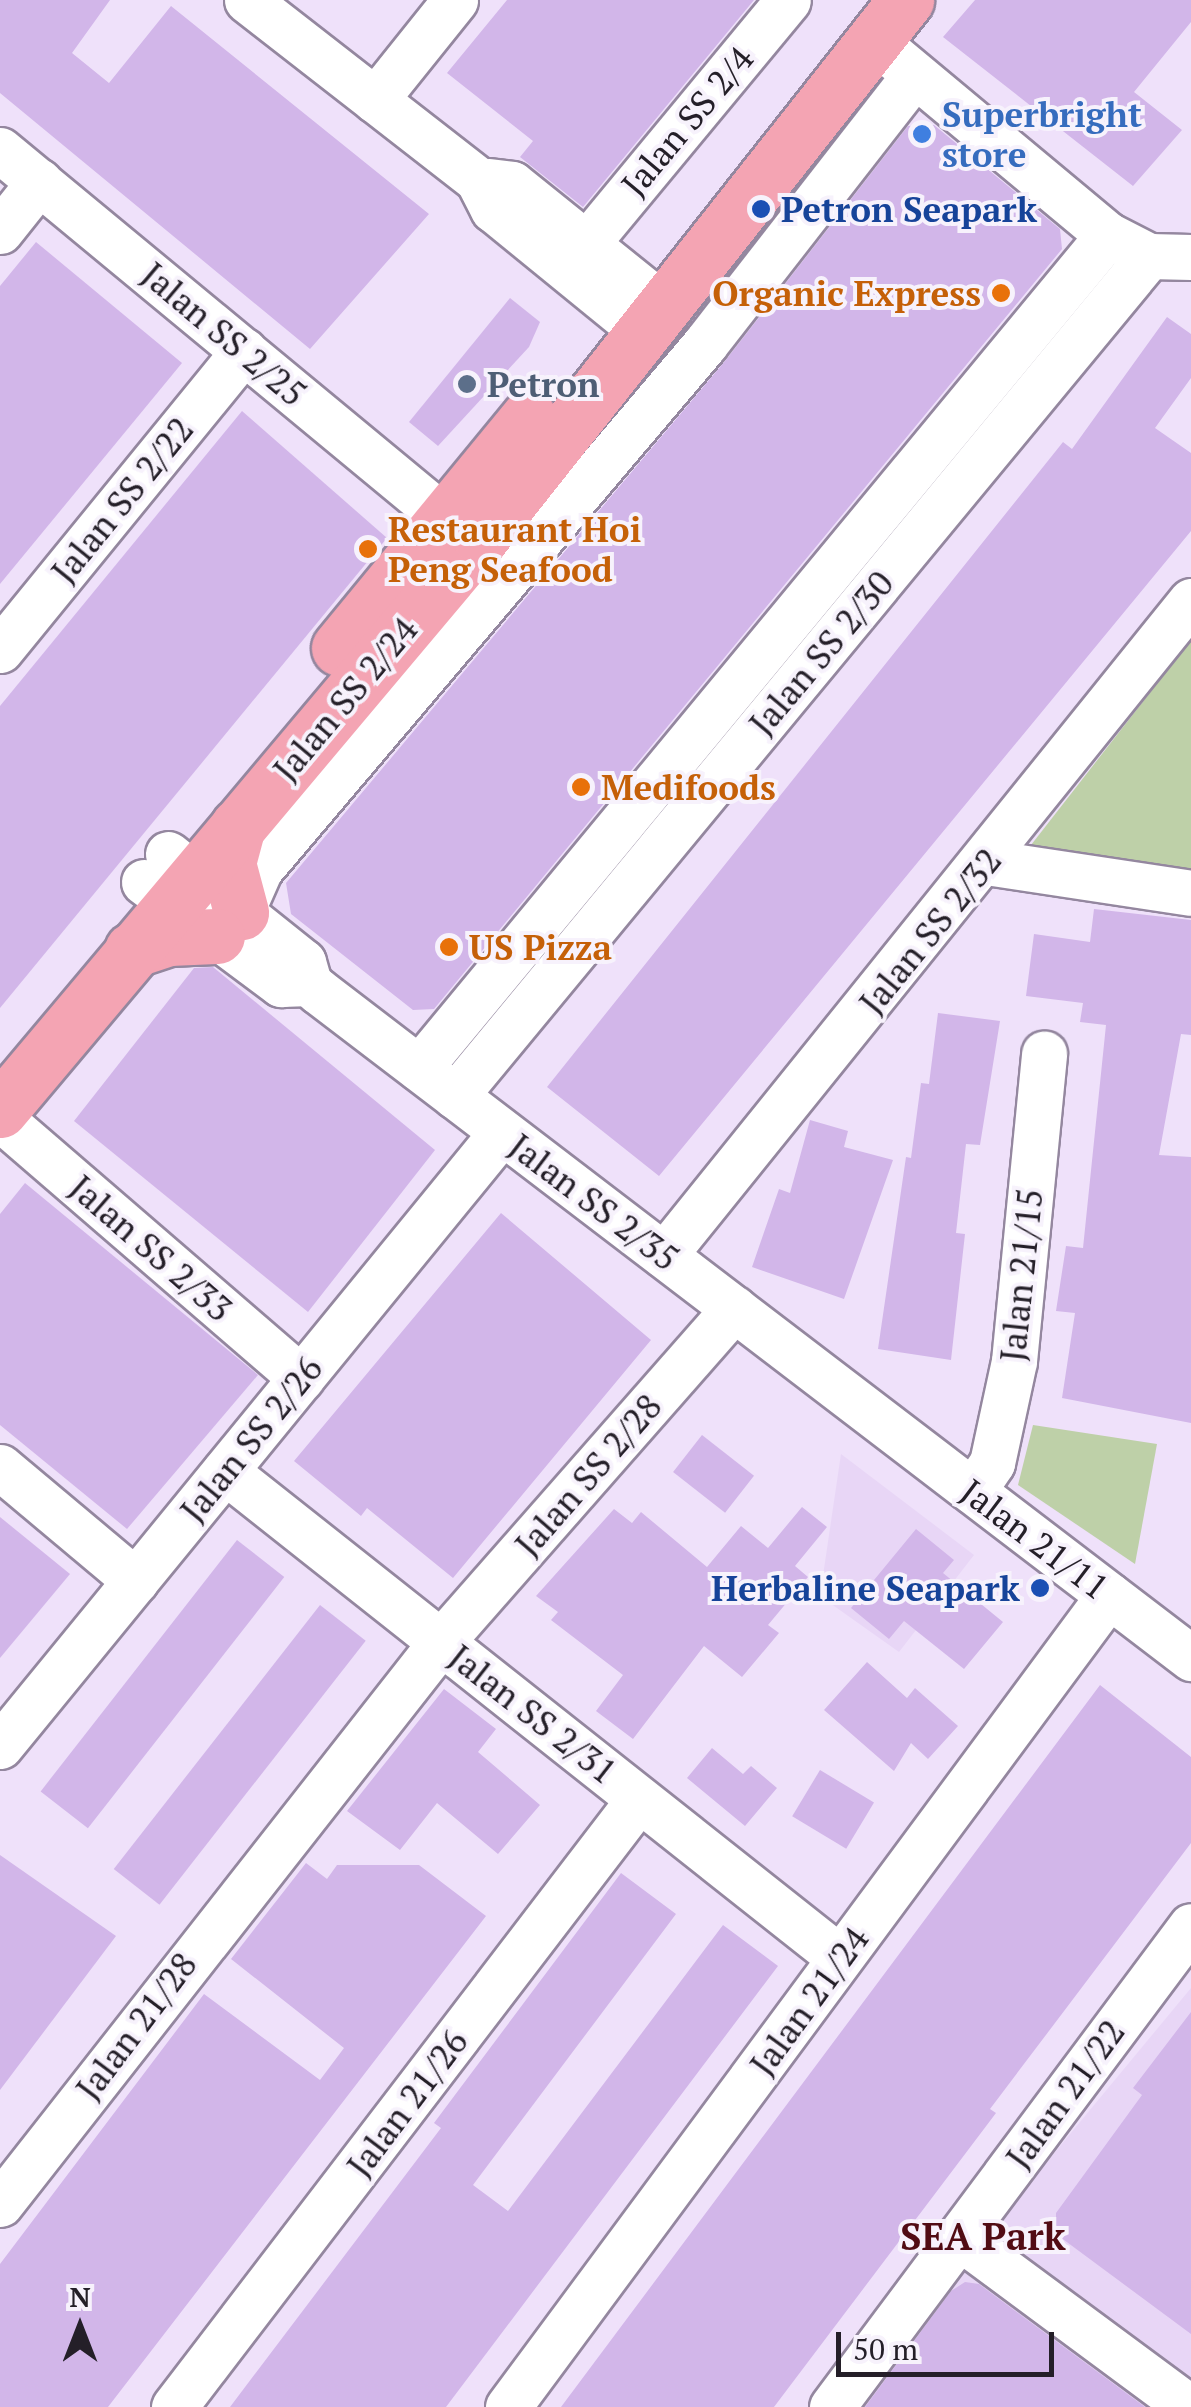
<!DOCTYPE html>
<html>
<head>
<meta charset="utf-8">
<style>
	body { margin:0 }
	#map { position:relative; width:1191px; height:2407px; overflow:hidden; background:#efe1fa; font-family:"PT Serif",serif }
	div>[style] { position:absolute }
	.built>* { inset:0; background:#e8d6f6 }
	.green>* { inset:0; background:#bed0a8 }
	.building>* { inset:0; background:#d2b6e9; transform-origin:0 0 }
	.roads { filter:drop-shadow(2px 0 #94879f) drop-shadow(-2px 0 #94879f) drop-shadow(0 2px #94879f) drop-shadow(0 -2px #94879f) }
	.minor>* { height:45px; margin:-22.5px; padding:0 22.5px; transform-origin:22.5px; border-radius:22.5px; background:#fff }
	.major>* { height:55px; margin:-27.5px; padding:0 27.5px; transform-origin:27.5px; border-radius:27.5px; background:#f4a4b3 }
	.dots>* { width:28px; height:28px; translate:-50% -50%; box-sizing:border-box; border:5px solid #f7f2fc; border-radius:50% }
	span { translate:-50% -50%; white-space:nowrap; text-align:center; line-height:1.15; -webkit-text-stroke:8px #f7f2fc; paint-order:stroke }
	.shop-label { font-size:35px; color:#366cbe; font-weight:700 }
	.left { translate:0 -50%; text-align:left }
	.street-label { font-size:35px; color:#241f28 }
	.transit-label { font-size:35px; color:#164399; font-weight:700 }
	.right { translate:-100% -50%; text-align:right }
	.food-label { font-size:35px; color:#c56008; font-weight:700 }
	.service-label { font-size:35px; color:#4e5e75; font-weight:700 }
	.neighbourhood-label { font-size:38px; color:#510c14; font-weight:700 }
	.north { position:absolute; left:30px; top:2277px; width:100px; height:100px; -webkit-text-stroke:8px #f7f2fc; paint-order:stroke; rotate:0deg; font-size:28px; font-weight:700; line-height:40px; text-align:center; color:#241f28 }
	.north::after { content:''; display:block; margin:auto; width:35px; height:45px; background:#241f28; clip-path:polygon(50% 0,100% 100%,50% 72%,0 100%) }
	.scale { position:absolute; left:836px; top:2332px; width:218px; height:45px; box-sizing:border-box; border:5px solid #241f28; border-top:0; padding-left:12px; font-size:30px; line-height:35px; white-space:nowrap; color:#241f28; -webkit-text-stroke:8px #f7f2fc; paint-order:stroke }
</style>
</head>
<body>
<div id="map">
	<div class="built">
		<div style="clip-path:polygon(841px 1454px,974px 1555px,899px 1652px,820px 1596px)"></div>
		<div style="clip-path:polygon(1191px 1988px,1191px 2407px,852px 2407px,955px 2273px)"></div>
	</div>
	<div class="green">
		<div style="clip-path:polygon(1191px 640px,1191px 876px,1024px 854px)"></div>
		<div style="clip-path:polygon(1033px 1425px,1157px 1444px,1135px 1564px,1018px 1485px)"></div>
	</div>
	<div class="building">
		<div style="clip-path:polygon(0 0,110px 0,72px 53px,109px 83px,171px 6px,429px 214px,310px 349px,0 93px)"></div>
		<div style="clip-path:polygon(507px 0,754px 0,583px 207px,520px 157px,533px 141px,447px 73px)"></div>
		<div style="clip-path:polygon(975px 0,1191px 0,1191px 22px,1134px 92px,1182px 130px,1133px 186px,943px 37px)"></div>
		<div style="clip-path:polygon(934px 125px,1060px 229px,1062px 249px,434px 1009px,413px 1010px,291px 914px,286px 883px,725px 361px,908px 126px)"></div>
		<div style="clip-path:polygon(36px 242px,182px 363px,0 584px,0 286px)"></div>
		<div style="clip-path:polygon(510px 298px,540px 322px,529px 347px,438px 446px,409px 422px)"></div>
		<div style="clip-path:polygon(1167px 317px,1191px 334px,1191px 378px,1155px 428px,1191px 453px,1191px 531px,659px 1176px,547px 1087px,1063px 442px,1072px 449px)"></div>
		<div style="clip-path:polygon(242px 411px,387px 538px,0 1008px,0 706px)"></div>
		<div style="clip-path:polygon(1094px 909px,1191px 920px,1191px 1035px,1181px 1034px,1159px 1155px,1191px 1157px,1191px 1423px,1062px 1398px,1075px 1313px,1056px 1311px,1066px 1246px,1083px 1248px,1106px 1025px,1080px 1022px,1083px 1003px,1026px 996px,1034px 934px,1090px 942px)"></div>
		<div style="clip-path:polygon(213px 967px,435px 1150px,308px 1312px,74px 1121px,194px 968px)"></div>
		<div style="clip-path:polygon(938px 1013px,1000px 1021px,980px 1145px,966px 1144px,956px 1233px,965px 1234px,951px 1360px,878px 1349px,906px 1157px,911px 1158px,921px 1083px,929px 1084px)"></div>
		<div style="clip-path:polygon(810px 1120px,848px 1131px,844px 1147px,893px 1160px,844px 1299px,752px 1267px,779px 1189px,790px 1193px)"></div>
		<div style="clip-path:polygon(25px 1183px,258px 1375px,127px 1529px,0 1425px,0 1214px)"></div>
		<div style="clip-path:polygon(501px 1213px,651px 1340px,453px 1578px,367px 1508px,361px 1516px,294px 1461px)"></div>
		<div style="left:702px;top:1435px;width:66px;height:47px;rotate:38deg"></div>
		<div style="clip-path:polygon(802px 1507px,827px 1527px,795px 1566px,808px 1577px,768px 1625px,779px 1633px,742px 1677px,704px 1646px,633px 1739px,596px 1711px,623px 1675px,551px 1620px,558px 1612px,536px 1596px,614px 1509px,632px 1523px,641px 1512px,707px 1567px,741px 1526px,768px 1548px)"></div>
		<div style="clip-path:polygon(0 1517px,70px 1574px,0 1658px)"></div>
		<div style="clip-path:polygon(916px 1529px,954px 1560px,943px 1573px,1003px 1622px,964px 1669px,904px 1621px,889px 1639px,851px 1608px)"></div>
		<div style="left:237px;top:1540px;width:60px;height:319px;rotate:38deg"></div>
		<div style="left:320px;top:1605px;width:58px;height:335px;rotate:38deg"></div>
		<div style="clip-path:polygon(867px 1662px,907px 1698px,915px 1688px,958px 1726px,928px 1759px,911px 1743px,894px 1771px,824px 1710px)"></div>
		<div style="clip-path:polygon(1100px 1685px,1191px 1757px,1191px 1843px,990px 2109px,996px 2113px,774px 2407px,561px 2407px)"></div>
		<div style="clip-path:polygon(444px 1689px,496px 1729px,478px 1752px,540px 1805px,498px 1854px,437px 1803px,400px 1850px,347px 1811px)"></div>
		<div style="clip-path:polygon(712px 1748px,743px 1774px,751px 1766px,777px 1788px,745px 1826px,687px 1778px)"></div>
		<div style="left:820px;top:1770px;width:63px;height:54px;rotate:31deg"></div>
		<div style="clip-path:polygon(0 1855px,116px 1936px,0 2090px)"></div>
		<div style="clip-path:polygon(306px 1863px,327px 1879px,337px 1865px,419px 1865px,486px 1916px,108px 2407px,0 2407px,0 2264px,204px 1994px,320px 2080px,344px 2048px,231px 1959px)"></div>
		<div style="clip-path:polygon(621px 1873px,676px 1914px,473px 2185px,508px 2211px,723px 1925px,778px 1966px,446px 2407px,230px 2407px,441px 2128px,434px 2123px)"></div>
		<div style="clip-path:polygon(1191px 2012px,1191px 2334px,1056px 2234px,1056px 2213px,1142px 2095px,1133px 2088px)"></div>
		<div style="clip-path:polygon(965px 2282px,979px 2284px,1145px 2407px,865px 2407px,951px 2291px)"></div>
	</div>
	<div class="roads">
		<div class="minor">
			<div style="left:247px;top:0;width:293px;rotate:37.9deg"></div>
			<div style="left:478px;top:180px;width:33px;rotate:63deg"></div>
			<div style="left:493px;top:209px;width:195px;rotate:39.2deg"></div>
			<div style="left:893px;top:56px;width:280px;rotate:39.8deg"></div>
			<div style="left:1108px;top:235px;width:46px;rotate:27.1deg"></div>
			<div style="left:1149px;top:256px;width:42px;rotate:1.4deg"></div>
			<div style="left:375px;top:100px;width:128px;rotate:-51.3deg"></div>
			<div style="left:0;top:150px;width:579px;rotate:39.6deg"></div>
			<div style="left:489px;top:181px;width:23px;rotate:7deg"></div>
			<div style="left:512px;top:184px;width:195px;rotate:38.8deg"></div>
			<div style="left:0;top:231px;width:63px;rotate:-51.5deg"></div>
			<div style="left:587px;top:243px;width:315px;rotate:-50.4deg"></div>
			<div style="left:0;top:650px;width:386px;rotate:-50.8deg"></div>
			<div style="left:168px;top:854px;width:173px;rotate:38.7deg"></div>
			<div style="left:303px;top:962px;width:22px;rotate:74deg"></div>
			<div style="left:309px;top:983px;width:12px;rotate:42deg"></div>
			<div style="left:318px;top:991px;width:1099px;rotate:37.38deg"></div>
			<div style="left:987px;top:862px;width:206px;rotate:8.6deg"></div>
			<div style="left:144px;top:882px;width:171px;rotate:36.7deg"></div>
			<div style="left:281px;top:984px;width:28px;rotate:-2deg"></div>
			<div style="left:241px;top:912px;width:47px;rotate:-66.2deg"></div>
			<div style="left:260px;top:869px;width:688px;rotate:-49.71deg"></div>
			<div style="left:705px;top:344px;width:340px;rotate:-52.1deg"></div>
			<div style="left:419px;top:1068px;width:1081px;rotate:-50.4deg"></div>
			<div style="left:455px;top:1096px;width:1090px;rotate:-50.44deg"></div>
			<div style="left:0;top:1118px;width:398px;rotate:40.8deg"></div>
			<div style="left:664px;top:1255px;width:840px;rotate:-51.14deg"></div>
			<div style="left:0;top:1467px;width:177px;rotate:40deg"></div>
			<div style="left:225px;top:1471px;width:784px;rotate:38.37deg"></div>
			<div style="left:973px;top:1491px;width:34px;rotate:-56deg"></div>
			<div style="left:992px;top:1463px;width:104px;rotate:-77.8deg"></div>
			<div style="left:1014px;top:1361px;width:309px;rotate:-84.4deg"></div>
			<div style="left:0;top:1746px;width:793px;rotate:-50.73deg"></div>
			<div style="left:0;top:2204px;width:714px;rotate:-51.88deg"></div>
			<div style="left:441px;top:1642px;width:444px;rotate:-48.7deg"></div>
			<div style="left:959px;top:2237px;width:286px;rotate:36.5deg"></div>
			<div style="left:174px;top:2407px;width:765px;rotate:-52.59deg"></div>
			<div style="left:508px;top:2407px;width:1010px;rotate:-53.49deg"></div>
			<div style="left:832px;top:2407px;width:600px;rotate:-53.26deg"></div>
		</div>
		<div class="major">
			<div style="left:339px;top:648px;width:299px;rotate:-50.6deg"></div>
			<div style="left:238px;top:826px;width:38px;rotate:105deg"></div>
			<div style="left:228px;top:863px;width:51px;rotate:75.1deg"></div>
			<div style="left:132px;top:950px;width:39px;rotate:-18deg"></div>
			<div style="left:169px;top:938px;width:48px;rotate:-2.4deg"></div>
			<div style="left:0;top:1110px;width:747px;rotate:-49.94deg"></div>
			<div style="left:481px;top:538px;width:686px;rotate:-51.69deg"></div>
		</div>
	</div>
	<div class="dots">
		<div style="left:922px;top:134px;background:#3f7fe0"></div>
		<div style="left:761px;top:209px;background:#1a4fb4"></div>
		<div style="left:1001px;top:293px;background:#e8710a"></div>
		<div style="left:467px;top:384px;background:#5c6f8a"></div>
		<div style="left:368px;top:549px;background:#e8710a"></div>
		<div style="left:581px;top:787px;background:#e8710a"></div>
		<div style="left:449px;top:947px;background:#e8710a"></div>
		<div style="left:1040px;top:1588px;background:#1a4fb4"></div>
	</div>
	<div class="shop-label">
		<span class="left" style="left:942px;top:134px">Superbright<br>store</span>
	</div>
	<div class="street-label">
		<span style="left:687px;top:121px;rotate:-50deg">Jalan SS 2/4</span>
		<span style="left:224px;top:334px;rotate:40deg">Jalan SS 2/25</span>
		<span style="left:122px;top:500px;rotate:-51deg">Jalan SS 2/22</span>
		<span style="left:821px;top:653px;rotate:-50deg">Jalan SS 2/30</span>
		<span style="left:345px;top:699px;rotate:-50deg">Jalan SS 2/24</span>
		<span style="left:930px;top:931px;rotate:-51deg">Jalan SS 2/32</span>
		<span style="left:594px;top:1202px;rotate:37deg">Jalan SS 2/35</span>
		<span style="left:151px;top:1248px;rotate:41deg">Jalan SS 2/33</span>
		<span style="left:1021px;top:1275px;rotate:-84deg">Jalan 21/15</span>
		<span style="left:251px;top:1439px;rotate:-51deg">Jalan SS 2/26</span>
		<span style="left:588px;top:1475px;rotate:-49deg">Jalan SS 2/28</span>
		<span style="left:1035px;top:1539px;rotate:37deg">Jalan 21/11</span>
		<span style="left:533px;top:1714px;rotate:38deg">Jalan SS 2/31</span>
		<span style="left:809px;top:2001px;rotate:-54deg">Jalan 21/24</span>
		<span style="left:136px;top:2026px;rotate:-53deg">Jalan 21/28</span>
		<span style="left:1065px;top:2094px;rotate:-54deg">Jalan 21/22</span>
		<span style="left:407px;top:2103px;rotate:-53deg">Jalan 21/26</span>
	</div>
	<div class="transit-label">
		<span class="left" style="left:781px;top:209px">Petron Seapark</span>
		<span class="right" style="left:1020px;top:1588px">Herbaline Seapark</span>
	</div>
	<div class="food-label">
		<span class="right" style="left:981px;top:293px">Organic Express</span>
		<span class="left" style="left:388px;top:549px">Restaurant Hoi<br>Peng Seafood</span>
		<span class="left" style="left:601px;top:787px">Medifoods</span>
		<span class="left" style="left:469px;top:947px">US Pizza</span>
	</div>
	<div class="service-label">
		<span class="left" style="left:487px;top:384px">Petron</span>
	</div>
	<div class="neighbourhood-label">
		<span style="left:983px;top:2237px">SEA Park</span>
	</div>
	<div class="north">N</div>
	<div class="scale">50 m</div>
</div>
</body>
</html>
